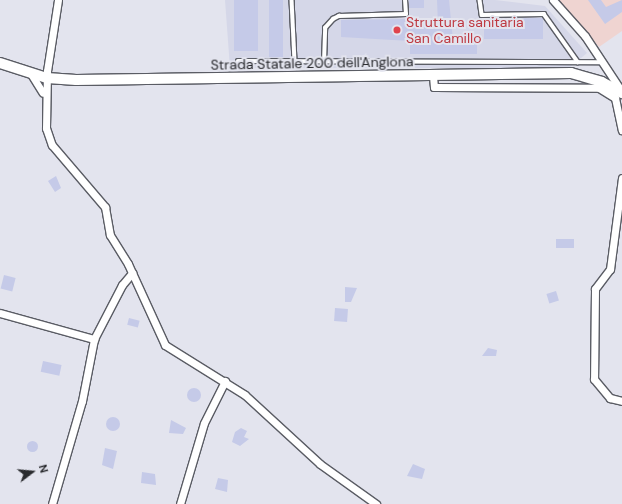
<!DOCTYPE html>
<html>
<head>
<meta charset="utf-8">
<style>
	body { margin:0 }
	#map { position:relative; width:622px; height:504px; overflow:hidden; background:#e3e4ee; font-family:"DM Sans",sans-serif }
	div>[style] { position:absolute }
	.commercial>* { inset:0; background:#efd4d1 }
	.built>* { inset:0; background:#d5d7e8 }
	.building>* { inset:0; background:#c5cae8; transform-origin:0 0 }
	.round { border-radius:50% }
	.roads { filter:drop-shadow(1px 0 #5a5c64) drop-shadow(-1px 0 #5a5c64) drop-shadow(0 1px #5a5c64) drop-shadow(0 -1px #5a5c64) }
	.service>* { height:3.5px; margin:-1.75px; padding:0 1.75px; transform-origin:1.75px; border-radius:1.75px; background:#fff }
	.minor>* { height:7px; margin:-3.5px; padding:0 3.5px; transform-origin:3.5px; border-radius:3.5px; background:#fff }
	.primary>* { height:10px; margin:-5px; padding:0 5px; transform-origin:5px; border-radius:5px; background:#fff }
	.dots>* { width:11px; height:11px; translate:-50% -50%; box-sizing:border-box; border:2px solid #e3e4ee; border-radius:50% }
	span { translate:-50% -50%; white-space:nowrap; text-align:center; line-height:1.15; -webkit-text-stroke:4px #e3e4ee; paint-order:stroke }
	.health-label { font-size:14px; color:#be3a42 }
	.left { translate:0 -50%; text-align:left }
	.street-label { font-size:14px; color:#2a2b2f }
	.north { position:absolute; left:12px; top:452px; width:40px; height:40px; -webkit-text-stroke:3px #e3e4ee; paint-order:stroke; rotate:74deg; font-size:11px; font-weight:700; line-height:16px; text-align:center; color:#2a2b2f }
	.north::after { content:''; display:block; margin:auto; width:14px; height:18px; background:#2a2b2f; clip-path:polygon(50% 0,100% 100%,50% 72%,0 100%) }
</style>
</head>
<body>
<div id="map">
	<div class="commercial">
		<div style="clip-path:polygon(557px 0,622px 0,622px 31px,599px 47px)"></div>
	</div>
	<div class="built">
		<div style="clip-path:polygon(225px 0,495px 0,545px 6px,587px 53px,569px 68px,230px 68px)"></div>
	</div>
	<div class="building">
		<div style="left:234px;top:0;width:24px;height:51px"></div>
		<div style="left:269px;top:0;width:14px;height:57px"></div>
		<div style="left:409px;top:0;width:15px;height:8px"></div>
		<div style="clip-path:polygon(437px 0,449px 0,453px 40px,473px 40px,473px 44px,477px 44px,477px 54px,410px 54px,410px 41px,341px 37px,341px 20px,407px 19px,407px 26px,438px 25px)"></div>
		<div style="clip-path:polygon(588px 0,601px 0,606px 7px,622px 0,622px 12px,605px 24px)"></div>
		<div style="clip-path:polygon(543px 18px,543px 39px,484px 39px,484px 28px,480px 28px,480px 19px)"></div>
		<div style="clip-path:polygon(56px 176px,61px 188px,55px 192px,48px 181px)"></div>
		<div style="left:556px;top:239px;width:18px;height:9px"></div>
		<div style="left:4px;top:275px;width:12px;height:14px;rotate:14deg"></div>
		<div style="clip-path:polygon(345px 287px,357px 288px,351px 302px,345px 302px)"></div>
		<div style="left:556px;top:291px;width:10px;height:10px;rotate:73deg"></div>
		<div style="left:335px;top:308px;width:13px;height:13px;rotate:4deg"></div>
		<div style="left:129px;top:318px;width:11px;height:7px;rotate:15deg"></div>
		<div style="clip-path:polygon(488px 348px,497px 350px,496px 356px,482px 356px)"></div>
		<div style="left:43px;top:361px;width:19px;height:11px;rotate:12deg"></div>
		<div class="round" style="left:187px;top:388px;width:14px;height:14px"></div>
		<div class="round" style="left:106px;top:417px;width:14px;height:14px"></div>
		<div style="clip-path:polygon(171px 420px,186px 428px,183px 434px,169px 433px)"></div>
		<div style="clip-path:polygon(241px 428px,247px 431px,244px 437px,249px 439px,240px 446px,232px 442px,235px 432px)"></div>
		<div class="round" style="left:26.5px;top:440.5px;width:11px;height:11px"></div>
		<div style="clip-path:polygon(105px 448px,117px 451px,113px 469px,102px 465px)"></div>
		<div style="clip-path:polygon(413px 464px,425px 469px,422px 479px,407px 476px)"></div>
		<div style="clip-path:polygon(142px 472px,155px 474px,156px 485px,141px 483px)"></div>
		<div style="clip-path:polygon(218px 478px,228px 480px,227px 492px,215px 489px)"></div>
	</div>
	<div class="roads">
		<div class="service">
			<div style="left:292px;top:0;width:62px;rotate:87.2deg"></div>
			<div style="left:480px;top:0;width:15px;rotate:82deg"></div>
			<div style="left:482px;top:15px;width:62px;rotate:-0.9deg"></div>
			<div style="left:544px;top:14px;width:59px;rotate:54.7deg"></div>
			<div style="left:238px;top:61px;width:363px;rotate:0.2deg"></div>
			<div style="left:324px;top:62px;width:34px;rotate:-88deg"></div>
			<div style="left:325px;top:28px;width:12px;rotate:-48deg"></div>
			<div style="left:333px;top:19px;width:7px;rotate:-27deg"></div>
			<div style="left:339px;top:16px;width:67px;rotate:-1.7deg"></div>
			<div style="left:406px;top:14px;width:14px;rotate:-94deg"></div>
		</div>
		<div class="minor">
			<div style="left:58px;top:0;width:72px;rotate:98.8deg"></div>
			<div style="left:47px;top:71px;width:57px;rotate:91deg"></div>
			<div style="left:46px;top:128px;width:18px;rotate:71deg"></div>
			<div style="left:52px;top:145px;width:82px;rotate:49.5deg"></div>
			<div style="left:105px;top:207px;width:28px;rotate:80deg"></div>
			<div style="left:110px;top:235px;width:34px;rotate:58deg"></div>
			<div style="left:128px;top:264px;width:89px;rotate:65.4deg"></div>
			<div style="left:165px;top:345px;width:94px;rotate:32deg"></div>
			<div style="left:245px;top:395px;width:102px;rotate:42.6deg"></div>
			<div style="left:320px;top:464px;width:69px;rotate:35.5deg"></div>
			<div style="left:553px;top:0;width:48px;rotate:48.4deg"></div>
			<div style="left:585px;top:36px;width:67px;rotate:56.5deg"></div>
			<div style="left:31px;top:74px;width:22px;rotate:58deg"></div>
			<div style="left:433px;top:76px;width:11px;rotate:85deg"></div>
			<div style="left:434px;top:87px;width:165px;rotate:0.3deg"></div>
			<div style="left:599px;top:88px;width:19px;rotate:32deg"></div>
			<div style="left:615px;top:98px;width:33px;rotate:78deg"></div>
			<div style="left:622px;top:178px;width:92px;rotate:97.5deg"></div>
			<div style="left:610px;top:269px;width:25px;rotate:127deg"></div>
			<div style="left:595px;top:289px;width:90px;rotate:90.6deg"></div>
			<div style="left:594px;top:379px;width:25px;rotate:50deg"></div>
			<div style="left:610px;top:398px;width:12px;rotate:14deg"></div>
			<div style="left:0;top:313px;width:98px;rotate:15.5deg"></div>
			<div style="left:52px;top:504px;width:107px;rotate:-73.8deg"></div>
			<div style="left:82px;top:401px;width:63px;rotate:-79deg"></div>
			<div style="left:94px;top:339px;width:61px;rotate:-62.6deg"></div>
			<div style="left:122px;top:285px;width:16px;rotate:-50deg"></div>
			<div style="left:180px;top:504px;width:84px;rotate:-73.5deg"></div>
			<div style="left:204px;top:423px;width:47px;rotate:-63.4deg"></div>
		</div>
		<div class="primary">
			<div style="left:0;top:63px;width:49px;rotate:17.7deg"></div>
			<div style="left:47px;top:78px;width:29px;rotate:4deg"></div>
			<div style="left:76px;top:80px;width:495px;rotate:-0.8deg"></div>
			<div style="left:571px;top:73px;width:32px;rotate:16deg"></div>
			<div style="left:602px;top:82px;width:23px;rotate:29deg"></div>
		</div>
	</div>
	<div class="dots">
		<div style="left:397px;top:30px;background:#e0444e"></div>
	</div>
	<div class="health-label">
		<span class="left" style="left:406px;top:30px">Struttura sanitaria<br>San Camillo</span>
	</div>
	<div class="street-label">
		<span style="left:312px;top:63px;rotate:-1deg">Strada Statale 200 dell'Anglona</span>
	</div>
	<div class="north">N</div>
</div>
</body>
</html>
